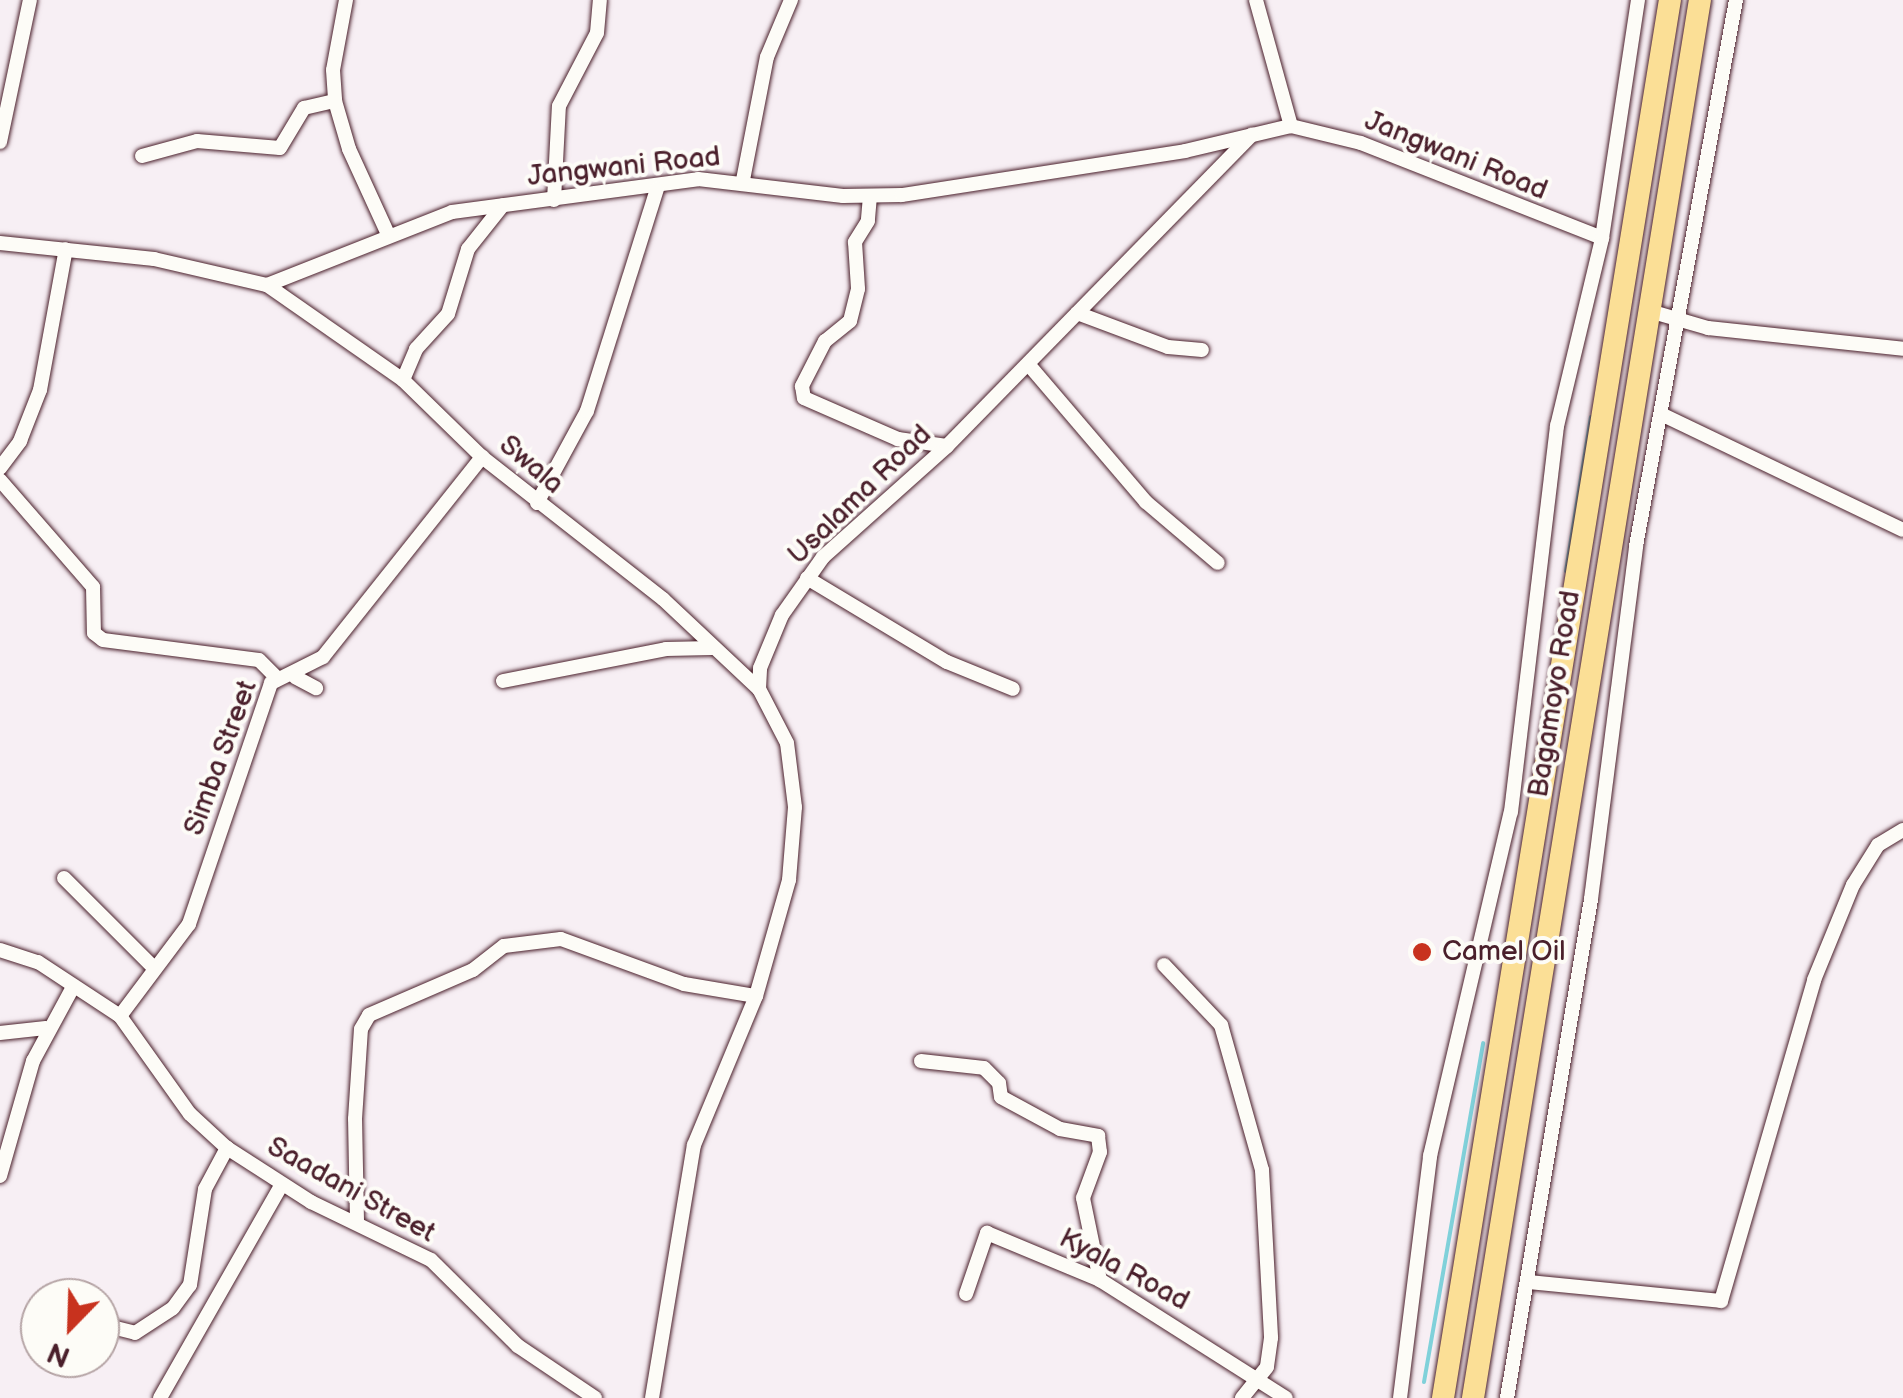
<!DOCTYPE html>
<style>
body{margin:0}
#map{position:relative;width:1903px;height:1398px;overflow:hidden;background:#f7eff4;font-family:"Balsamiq Sans",sans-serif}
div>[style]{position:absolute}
.stream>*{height:4px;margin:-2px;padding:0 2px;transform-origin:2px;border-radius:2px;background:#80d1da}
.roads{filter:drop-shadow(0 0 2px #4a1f2b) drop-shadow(0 0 2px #4a1f2b)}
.minor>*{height:14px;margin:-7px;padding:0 7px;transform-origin:7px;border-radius:7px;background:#fdfcf7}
.trunk>*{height:22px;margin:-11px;padding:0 11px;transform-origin:11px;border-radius:11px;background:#fbdf96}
.dots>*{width:28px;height:28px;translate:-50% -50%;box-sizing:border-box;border:5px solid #fdfcf7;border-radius:50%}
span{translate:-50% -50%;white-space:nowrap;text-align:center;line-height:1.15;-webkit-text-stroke:8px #fdfcf7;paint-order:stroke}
.street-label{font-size:28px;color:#4a1f2b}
.poi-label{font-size:28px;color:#4a1f2b}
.left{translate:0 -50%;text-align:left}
.north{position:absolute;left:20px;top:1278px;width:100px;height:100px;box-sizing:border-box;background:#fdfcf7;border:2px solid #b5a4a5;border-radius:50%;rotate:203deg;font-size:28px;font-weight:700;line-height:40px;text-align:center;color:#4a1f2b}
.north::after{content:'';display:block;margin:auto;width:35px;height:45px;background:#c8321e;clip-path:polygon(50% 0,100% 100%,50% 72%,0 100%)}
</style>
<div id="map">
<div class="stream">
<div style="left:1566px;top:571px;width:156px;rotate:-80.8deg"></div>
<div style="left:1424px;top:1382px;width:344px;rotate:-80.1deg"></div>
</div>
<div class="roads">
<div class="minor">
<div style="left:346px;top:0;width:71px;rotate:100.5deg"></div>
<div style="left:333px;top:70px;width:31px;rotate:86deg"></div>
<div style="left:335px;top:101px;width:50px;rotate:73.7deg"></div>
<div style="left:349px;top:149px;width:94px;rotate:65.4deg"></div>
<div style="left:1256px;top:0;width:131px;rotate:74.5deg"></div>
<div style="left:0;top:142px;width:145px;rotate:-78.1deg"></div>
<div style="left:142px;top:156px;width:57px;rotate:-15.3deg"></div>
<div style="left:197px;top:141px;width:83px;rotate:4.8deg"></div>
<div style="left:280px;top:148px;width:47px;rotate:-59deg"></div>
<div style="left:304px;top:108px;width:32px;rotate:-13deg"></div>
<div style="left:743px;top:180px;width:125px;rotate:-79deg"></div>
<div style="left:767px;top:57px;width:62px;rotate:-67.2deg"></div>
<div style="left:870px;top:196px;width:25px;rotate:95deg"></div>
<div style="left:868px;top:221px;width:25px;rotate:122deg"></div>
<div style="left:855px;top:242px;width:47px;rotate:86.3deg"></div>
<div style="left:858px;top:289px;width:33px;rotate:104deg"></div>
<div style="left:850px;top:321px;width:32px;rotate:141deg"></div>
<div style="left:825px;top:341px;width:51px;rotate:117.1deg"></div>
<div style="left:802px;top:386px;width:12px;rotate:81deg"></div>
<div style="left:804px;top:398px;width:103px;rotate:23.6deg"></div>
<div style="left:898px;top:439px;width:49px;rotate:8.1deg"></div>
<div style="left:554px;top:200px;width:94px;rotate:-87deg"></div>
<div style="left:559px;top:106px;width:82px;rotate:-62.5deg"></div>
<div style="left:597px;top:33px;width:33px;rotate:-85deg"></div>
<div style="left:0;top:243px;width:155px;rotate:5.9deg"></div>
<div style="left:154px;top:259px;width:116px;rotate:13deg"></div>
<div style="left:267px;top:285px;width:199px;rotate:-21.5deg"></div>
<div style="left:452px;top:212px;width:248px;rotate:-7.6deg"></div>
<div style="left:698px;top:179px;width:146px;rotate:6.7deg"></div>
<div style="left:843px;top:196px;width:59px;rotate:-1deg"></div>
<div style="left:902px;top:195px;width:286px;rotate:-8.8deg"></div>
<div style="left:1185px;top:151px;width:109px;rotate:-13.3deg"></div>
<div style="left:1291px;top:126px;width:72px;rotate:13.7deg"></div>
<div style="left:1361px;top:143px;width:259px;rotate:21.5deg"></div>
<div style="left:267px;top:285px;width:166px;rotate:34.9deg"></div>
<div style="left:403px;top:380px;width:110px;rotate:44.3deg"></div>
<div style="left:482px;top:457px;width:230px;rotate:38.1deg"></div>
<div style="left:663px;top:599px;width:132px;rotate:43.2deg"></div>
<div style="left:1646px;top:310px;width:65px;rotate:16.2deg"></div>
<div style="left:1708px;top:328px;width:196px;rotate:6.1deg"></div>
<div style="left:1077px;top:313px;width:97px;rotate:20.5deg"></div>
<div style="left:1168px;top:347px;width:34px;rotate:5deg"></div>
<div style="left:1029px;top:365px;width:180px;rotate:49.5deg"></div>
<div style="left:1146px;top:502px;width:94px;rotate:40.3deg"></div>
<div style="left:403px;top:380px;width:34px;rotate:-67deg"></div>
<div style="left:416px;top:349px;width:47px;rotate:-47.6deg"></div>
<div style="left:448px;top:314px;width:68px;rotate:-72.9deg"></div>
<div style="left:468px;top:249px;width:56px;rotate:-51.5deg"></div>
<div style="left:1661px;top:414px;width:268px;rotate:25.6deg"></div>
<div style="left:0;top:468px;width:34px;rotate:-53deg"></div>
<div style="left:20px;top:441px;width:55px;rotate:-68.6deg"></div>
<div style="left:40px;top:390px;width:143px;rotate:-79.6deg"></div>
<div style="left:0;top:480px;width:142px;rotate:49deg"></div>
<div style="left:93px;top:587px;width:46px;rotate:88.8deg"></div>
<div style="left:94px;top:633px;width:11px;rotate:38deg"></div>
<div style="left:103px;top:640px;width:157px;rotate:7.3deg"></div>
<div style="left:259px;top:660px;width:24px;rotate:45deg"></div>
<div style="left:537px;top:503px;width:105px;rotate:-61.5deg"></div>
<div style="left:587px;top:411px;width:233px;rotate:-72.5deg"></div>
<div style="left:807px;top:578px;width:163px;rotate:31deg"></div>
<div style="left:947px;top:662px;width:71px;rotate:22.2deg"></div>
<div style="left:295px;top:677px;width:24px;rotate:28deg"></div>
<div style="left:503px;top:681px;width:166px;rotate:-11.1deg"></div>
<div style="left:666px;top:649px;width:46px;rotate:-1.2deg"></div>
<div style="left:64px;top:878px;width:127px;rotate:45deg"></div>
<div style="left:0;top:950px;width:40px;rotate:18deg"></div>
<div style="left:38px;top:962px;width:98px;rotate:33.4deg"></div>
<div style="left:120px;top:1016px;width:120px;rotate:54.5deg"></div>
<div style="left:190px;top:1114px;width:50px;rotate:42.6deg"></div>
<div style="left:227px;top:1148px;width:100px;rotate:32.7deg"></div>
<div style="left:311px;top:1202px;width:133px;rotate:25.8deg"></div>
<div style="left:431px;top:1260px;width:122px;rotate:44.7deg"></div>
<div style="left:518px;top:1346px;width:93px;rotate:34deg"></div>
<div style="left:1164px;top:965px;width:83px;rotate:46.5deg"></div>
<div style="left:1221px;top:1025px;width:151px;rotate:74.2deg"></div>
<div style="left:1262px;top:1170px;width:168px;rotate:86.9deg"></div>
<div style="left:1271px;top:1338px;width:29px;rotate:98deg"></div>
<div style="left:1267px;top:1367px;width:40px;rotate:129deg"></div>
<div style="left:120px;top:1016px;width:115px;rotate:-53.1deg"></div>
<div style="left:189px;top:924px;width:255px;rotate:-71.2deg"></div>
<div style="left:271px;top:683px;width:58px;rotate:-26.6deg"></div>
<div style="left:323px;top:657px;width:256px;rotate:-51.5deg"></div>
<div style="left:0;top:1033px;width:46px;rotate:-6.2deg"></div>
<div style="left:921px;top:1061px;width:63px;rotate:6.3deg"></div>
<div style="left:984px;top:1068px;width:21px;rotate:45deg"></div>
<div style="left:999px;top:1083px;width:14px;rotate:82deg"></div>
<div style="left:1001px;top:1097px;width:67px;rotate:28.5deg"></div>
<div style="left:1060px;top:1129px;width:39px;rotate:10deg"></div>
<div style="left:1098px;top:1136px;width:16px;rotate:83deg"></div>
<div style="left:1100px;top:1152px;width:49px;rotate:110.3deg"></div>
<div style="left:1083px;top:1198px;width:84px;rotate:78.3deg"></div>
<div style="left:0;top:1176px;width:120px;rotate:-74deg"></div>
<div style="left:33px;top:1061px;width:82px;rotate:-61.6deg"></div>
<div style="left:357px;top:1221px;width:102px;rotate:-91.1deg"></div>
<div style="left:355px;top:1119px;width:90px;rotate:-86.2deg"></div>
<div style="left:361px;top:1029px;width:16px;rotate:-60deg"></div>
<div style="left:369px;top:1015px;width:113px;rotate:-23.4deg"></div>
<div style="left:473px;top:970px;width:39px;rotate:-38deg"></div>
<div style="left:504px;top:946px;width:57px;rotate:-7deg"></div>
<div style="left:561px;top:939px;width:131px;rotate:20.1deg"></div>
<div style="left:684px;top:984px;width:73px;rotate:9.5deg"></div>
<div style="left:1528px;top:1282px;width:194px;rotate:5.6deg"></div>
<div style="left:1721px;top:1301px;width:334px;rotate:-73.8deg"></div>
<div style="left:1814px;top:980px;width:103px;rotate:-67.7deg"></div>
<div style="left:1853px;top:885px;width:47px;rotate:-58deg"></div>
<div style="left:1878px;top:845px;width:29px;rotate:-31deg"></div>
<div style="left:966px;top:1294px;width:65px;rotate:-71deg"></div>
<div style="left:987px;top:1233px;width:122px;rotate:22.6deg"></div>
<div style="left:1100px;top:1280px;width:220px;rotate:32.4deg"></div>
<div style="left:100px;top:1324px;width:36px;rotate:14deg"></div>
<div style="left:135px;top:1333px;width:45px;rotate:-33.3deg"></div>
<div style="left:173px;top:1308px;width:29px;rotate:-54deg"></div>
<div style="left:190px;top:1285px;width:97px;rotate:-81.1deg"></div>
<div style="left:205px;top:1189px;width:47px;rotate:-61.8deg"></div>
<div style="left:160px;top:1398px;width:246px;rotate:-60.3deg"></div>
<div style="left:652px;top:1398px;width:256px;rotate:-80.6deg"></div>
<div style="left:694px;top:1145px;width:161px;rotate:-67.4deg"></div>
<div style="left:756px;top:996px;width:121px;rotate:-74.1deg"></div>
<div style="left:789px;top:880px;width:73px;rotate:-85.3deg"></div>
<div style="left:795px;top:807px;width:64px;rotate:-97.1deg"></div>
<div style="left:787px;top:743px;width:61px;rotate:-117.4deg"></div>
<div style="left:759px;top:689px;width:21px;rotate:-87deg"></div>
<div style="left:760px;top:668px;width:57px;rotate:-67.5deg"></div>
<div style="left:782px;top:615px;width:71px;rotate:-54.7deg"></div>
<div style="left:823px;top:557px;width:166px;rotate:-41.8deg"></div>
<div style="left:947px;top:446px;width:436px;rotate:-45.6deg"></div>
<div style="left:1400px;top:1398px;width:244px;rotate:-82.9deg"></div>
<div style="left:1430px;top:1156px;width:353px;rotate:-76.8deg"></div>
<div style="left:1511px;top:812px;width:389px;rotate:-83.2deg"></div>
<div style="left:1557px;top:426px;width:193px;rotate:-76.5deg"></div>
<div style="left:1602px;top:238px;width:241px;rotate:-81.4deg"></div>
<div style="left:1507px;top:1398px;width:506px;rotate:-80.44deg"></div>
<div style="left:1591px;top:899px;width:356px;rotate:-82.7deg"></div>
<div style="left:1636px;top:546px;width:555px;rotate:-79.62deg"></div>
</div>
<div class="trunk">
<div style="left:1443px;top:1398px;width:1416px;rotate:-80.78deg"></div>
<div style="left:1473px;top:1398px;width:1416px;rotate:-80.78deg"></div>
</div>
</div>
<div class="dots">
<div style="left:1422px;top:952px;background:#c8321e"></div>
</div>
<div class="street-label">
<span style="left:1456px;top:156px;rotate:22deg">Jangwani Road</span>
<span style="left:624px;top:167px;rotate:-6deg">Jangwani Road</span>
<span style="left:531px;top:465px;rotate:40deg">Swala</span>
<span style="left:860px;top:495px;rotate:-44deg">Usalama Road</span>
<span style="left:1555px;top:694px;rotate:-81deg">Bagamoyo Road</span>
<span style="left:221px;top:758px;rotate:-70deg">Simba Street</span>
<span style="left:351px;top:1190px;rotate:29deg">Saadani Street</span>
<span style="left:1124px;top:1270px;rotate:28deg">Kyala Road</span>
</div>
<div class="poi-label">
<span class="left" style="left:1442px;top:952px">Camel Oil</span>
</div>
<div class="north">N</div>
</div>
